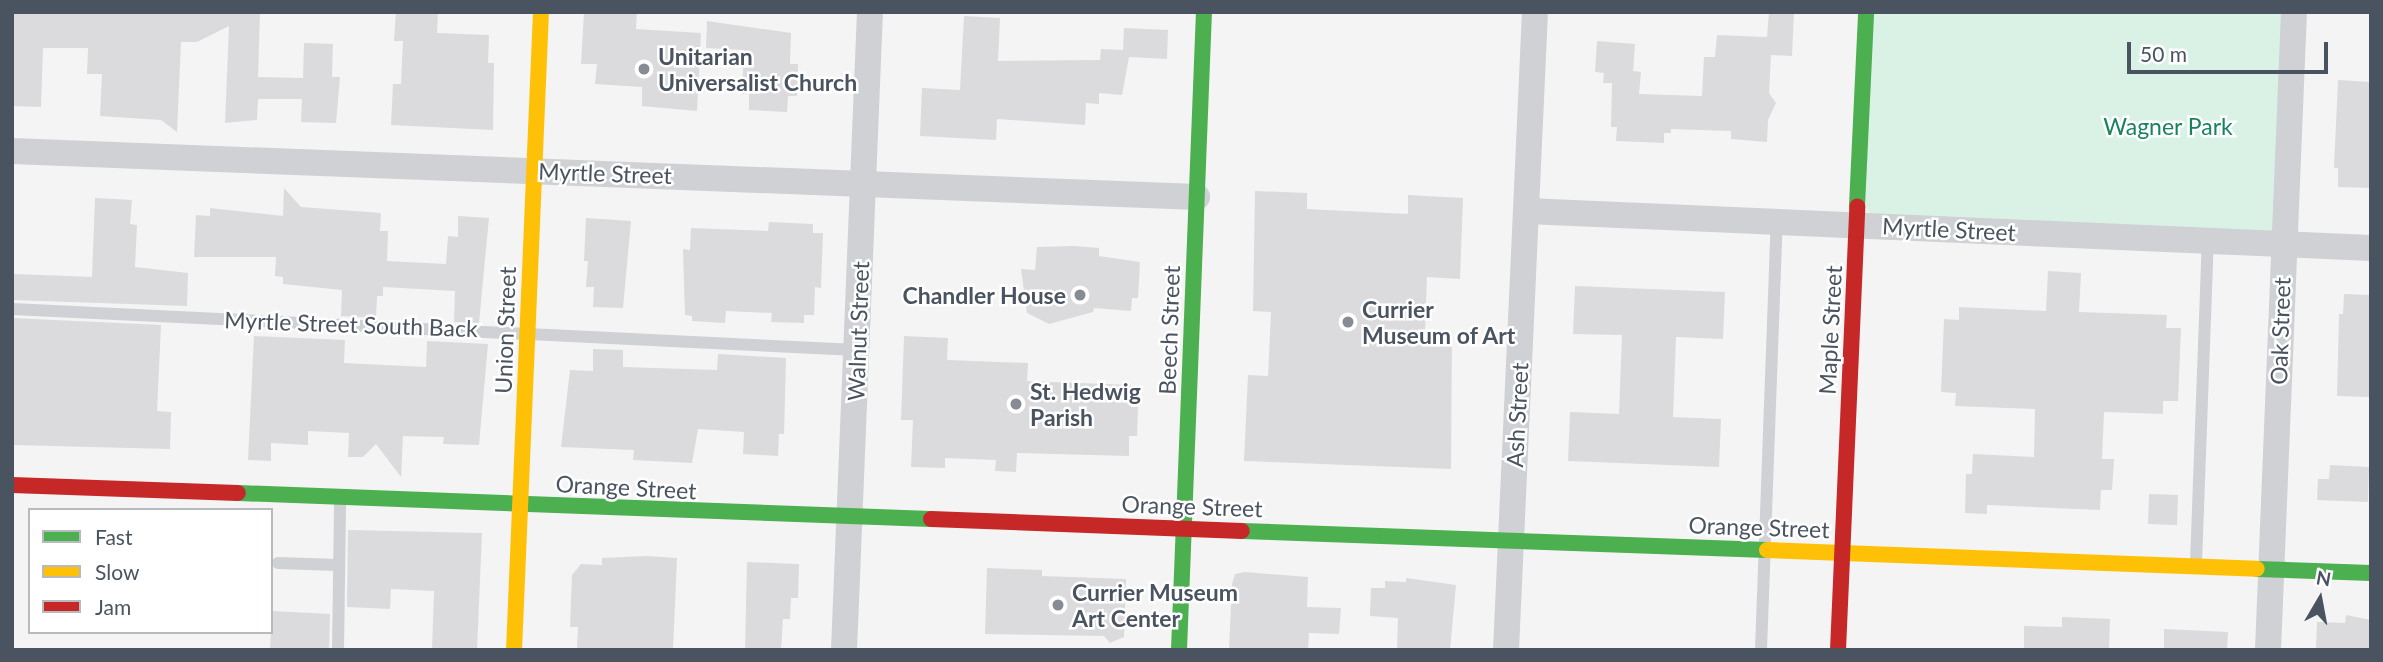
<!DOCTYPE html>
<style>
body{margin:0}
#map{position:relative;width:2383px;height:662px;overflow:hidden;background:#f4f4f4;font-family:Lato,sans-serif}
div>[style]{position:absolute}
.green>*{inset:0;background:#daf2e6}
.building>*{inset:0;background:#dbdbdd}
.lane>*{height:12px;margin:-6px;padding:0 6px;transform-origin:6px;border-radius:6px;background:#cfd1d4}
.street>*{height:26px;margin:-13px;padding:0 13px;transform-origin:13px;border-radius:13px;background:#cfd1d4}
.fast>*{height:16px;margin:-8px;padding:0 8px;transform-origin:8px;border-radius:8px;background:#4caf50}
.slow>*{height:16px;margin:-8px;padding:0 8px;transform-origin:8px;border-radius:8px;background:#ffc107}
.jam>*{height:16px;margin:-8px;padding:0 8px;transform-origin:8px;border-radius:8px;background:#c62828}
.dots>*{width:19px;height:19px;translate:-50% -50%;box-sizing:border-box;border:4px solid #fff;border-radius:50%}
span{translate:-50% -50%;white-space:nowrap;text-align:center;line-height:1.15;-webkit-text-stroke:5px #fff;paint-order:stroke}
.poi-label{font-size:23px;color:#4a5360;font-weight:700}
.left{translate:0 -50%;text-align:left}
.right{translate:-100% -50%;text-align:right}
.park-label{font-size:23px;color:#19835e}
.street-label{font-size:23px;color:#4a5360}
.frame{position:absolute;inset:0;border:14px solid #4a5360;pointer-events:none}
.legend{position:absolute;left:28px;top:508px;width:245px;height:126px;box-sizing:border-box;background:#fff;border:2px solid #b7babf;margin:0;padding:9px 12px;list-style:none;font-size:21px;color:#4a5360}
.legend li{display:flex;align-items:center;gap:14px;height:35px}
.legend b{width:35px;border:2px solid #b7babf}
.north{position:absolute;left:2285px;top:564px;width:70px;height:70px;-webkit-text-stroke:5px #fff;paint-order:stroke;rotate:10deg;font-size:19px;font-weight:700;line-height:28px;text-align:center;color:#4a5360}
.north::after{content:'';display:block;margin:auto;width:24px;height:32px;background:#4a5360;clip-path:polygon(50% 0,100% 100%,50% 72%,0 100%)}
.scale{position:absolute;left:2127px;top:42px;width:201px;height:32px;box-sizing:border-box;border:4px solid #4a5360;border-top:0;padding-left:9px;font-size:21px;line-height:24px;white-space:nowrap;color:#4a5360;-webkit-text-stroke:5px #fff;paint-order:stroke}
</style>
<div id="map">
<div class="green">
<div style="clip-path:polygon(1866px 12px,2294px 12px,2284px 245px,1880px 226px,1858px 197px)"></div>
</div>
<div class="building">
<div style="clip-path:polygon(12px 12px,260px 12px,258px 77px,303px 78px,304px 43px,333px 44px,332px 77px,340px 77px,336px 123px,301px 122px,302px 99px,258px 99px,257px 120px,225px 123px,229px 26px,197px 42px,181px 42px,177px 132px,161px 120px,100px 116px,102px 74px,87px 74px,88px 48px,43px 48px,41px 107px,12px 106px)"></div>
<div style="clip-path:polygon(396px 12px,438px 12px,437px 33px,489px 35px,488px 63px,494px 63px,493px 130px,391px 125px,393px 84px,401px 84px,403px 41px,394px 41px)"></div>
<div style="clip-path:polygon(584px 12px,637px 12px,636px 29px,701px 33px,697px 111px,642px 106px,642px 87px,595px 84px,597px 64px,581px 64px)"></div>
<div style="clip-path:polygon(1769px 12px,1794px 12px,1792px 56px,1771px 55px,1769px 93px,1776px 103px,1768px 120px,1767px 142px,1731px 139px,1731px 131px,1671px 129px,1671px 133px,1664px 133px,1664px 143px,1616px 141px,1617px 127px,1611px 127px,1612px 83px,1603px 83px,1604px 73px,1595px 72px,1597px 41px,1635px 44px,1633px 71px,1641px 72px,1639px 94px,1702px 96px,1704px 57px,1715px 57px,1717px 35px,1767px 37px)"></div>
<div style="clip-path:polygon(964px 16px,1000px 18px,998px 61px,1100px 60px,1101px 49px,1123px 50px,1124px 28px,1168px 30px,1167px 59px,1129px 57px,1122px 95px,1099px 93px,1099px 104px,1086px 103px,1085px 125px,997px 119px,996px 140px,920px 136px,922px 88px,960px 90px)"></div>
<div style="clip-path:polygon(707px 21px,791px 33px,790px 64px,798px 64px,797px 96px,788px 96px,787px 112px,749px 110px,749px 94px,742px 94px,744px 50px,706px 48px)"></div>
<div style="clip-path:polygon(2338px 80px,2371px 82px,2371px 188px,2338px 187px,2338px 168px,2334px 168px)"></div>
<div style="clip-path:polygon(284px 188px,301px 207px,381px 213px,380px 231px,388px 231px,387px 261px,446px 264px,448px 236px,458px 237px,458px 216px,489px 218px,479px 323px,454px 322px,455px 291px,383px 287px,383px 296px,377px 296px,376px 318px,341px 316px,342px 290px,283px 284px,283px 277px,275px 276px,276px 257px,194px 257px,196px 215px,210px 216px,210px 208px,283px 216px)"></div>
<div style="clip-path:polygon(1255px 191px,1307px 193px,1307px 209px,1408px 214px,1408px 195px,1463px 198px,1460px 279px,1427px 277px,1425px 332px,1452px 334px,1451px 469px,1244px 461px,1248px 375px,1268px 376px,1271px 312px,1253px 311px)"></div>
<div style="clip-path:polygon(95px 198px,132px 200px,130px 224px,137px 225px,135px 267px,188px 273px,187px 306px,12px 300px,14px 274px,92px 277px)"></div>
<div style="clip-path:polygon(586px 218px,631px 221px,623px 308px,593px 307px,594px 287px,586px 287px,588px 261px,584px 261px)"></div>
<div style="clip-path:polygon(769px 222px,813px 224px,813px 233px,823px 233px,821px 288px,815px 287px,814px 315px,804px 315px,804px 323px,771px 322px,772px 313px,726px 311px,725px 323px,692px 321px,692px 316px,685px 315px,683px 249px,690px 250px,691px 228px,768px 231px)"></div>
<div style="clip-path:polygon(1074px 246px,1099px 248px,1099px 256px,1140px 262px,1138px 298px,1132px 298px,1131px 311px,1094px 308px,1093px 312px,1049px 324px,1027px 313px,1021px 269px,1035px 270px,1037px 247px)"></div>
<div style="clip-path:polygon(2048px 271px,2081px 273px,2079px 312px,2167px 315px,2166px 328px,2181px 328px,2178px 401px,2163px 401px,2163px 414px,2104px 412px,2102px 459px,2114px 459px,2112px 490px,2101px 490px,2100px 510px,1987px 505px,1987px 514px,1965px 513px,1966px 474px,1972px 474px,1973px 454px,2034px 457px,2035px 409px,1955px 406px,1956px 393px,1941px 392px,1944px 319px,1959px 320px,1959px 307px,2046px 311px)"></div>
<div style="clip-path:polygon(1575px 286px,1725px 292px,1723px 339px,1676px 337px,1673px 417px,1721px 419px,1719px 467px,1568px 461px,1570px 412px,1619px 414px,1622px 335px,1573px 334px)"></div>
<div style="clip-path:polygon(2344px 294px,2371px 295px,2371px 397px,2337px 396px,2339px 314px,2343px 314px)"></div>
<div style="clip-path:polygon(12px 318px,161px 325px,157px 411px,171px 412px,170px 449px,12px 445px)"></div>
<div style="clip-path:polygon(254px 336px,345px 340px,344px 363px,426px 367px,427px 341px,488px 344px,479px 445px,443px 444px,444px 437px,403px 436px,401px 477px,376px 444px,363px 457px,348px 457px,349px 433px,308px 431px,308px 445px,271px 443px,271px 461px,248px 460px)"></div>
<div style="clip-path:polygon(904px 336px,948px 338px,947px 360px,1028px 363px,1027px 381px,1131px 385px,1131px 407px,1138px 407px,1137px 436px,1129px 436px,1129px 456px,1017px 453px,1016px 472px,995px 471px,996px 460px,945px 458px,945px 468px,911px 467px,913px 420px,901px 420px)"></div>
<div style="clip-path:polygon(593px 349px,623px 350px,623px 367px,717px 370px,718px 354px,786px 358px,784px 434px,779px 434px,778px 456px,743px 454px,744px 432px,698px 429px,692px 463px,633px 460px,634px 450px,561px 447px,570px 370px,593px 371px)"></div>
<div style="clip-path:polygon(2330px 465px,2369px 467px,2368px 502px,2317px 500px,2318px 479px,2329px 479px)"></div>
<div style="clip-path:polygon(2149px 494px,2178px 495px,2177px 525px,2148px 524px)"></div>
<div style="clip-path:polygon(348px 530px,482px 533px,477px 650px,432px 650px,434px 591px,391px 589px,390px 609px,347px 607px)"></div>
<div style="clip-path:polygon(647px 556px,677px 558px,673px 650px,577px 650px,578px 627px,570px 627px,572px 575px,581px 564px,602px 565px,602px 558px)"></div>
<div style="clip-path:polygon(747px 562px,799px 564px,798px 598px,791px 598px,790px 619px,783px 619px,781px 650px,745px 650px)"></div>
<div style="clip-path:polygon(987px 568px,1042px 570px,1042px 576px,1126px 579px,1124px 637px,1110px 643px,1104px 636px,985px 634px)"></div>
<div style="clip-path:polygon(1245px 572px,1308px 577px,1307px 607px,1341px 608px,1339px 634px,1309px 633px,1308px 650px,1229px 650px,1232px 584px,1235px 574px)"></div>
<div style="clip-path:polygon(1406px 578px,1456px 585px,1450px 650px,1397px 650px,1398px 618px,1370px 616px,1371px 588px,1385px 588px,1385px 581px,1406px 582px)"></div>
<div style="clip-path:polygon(272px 611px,330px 614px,329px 650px,270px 650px)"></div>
<div style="clip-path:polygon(2346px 615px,2371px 620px,2371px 650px,2316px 648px,2317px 622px,2345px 623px)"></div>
<div style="clip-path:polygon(2062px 617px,2110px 619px,2109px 650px,2024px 650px,2024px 626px,2062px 627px)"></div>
<div style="clip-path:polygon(2164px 629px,2228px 632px,2227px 650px,2164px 650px)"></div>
</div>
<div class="lane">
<div style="left:12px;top:309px;width:846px;rotate:2.78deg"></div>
<div style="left:278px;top:563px;width:59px;rotate:1.9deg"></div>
<div style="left:2196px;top:563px;width:321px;rotate:-87.9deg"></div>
<div style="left:338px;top:650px;width:148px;rotate:-89.2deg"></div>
<div style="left:1761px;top:650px;width:428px;rotate:-87.9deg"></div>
</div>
<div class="street">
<div style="left:12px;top:151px;width:1186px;rotate:2.22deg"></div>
<div style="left:1527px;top:211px;width:845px;rotate:2.51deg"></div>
<div style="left:844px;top:650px;width:639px;rotate:-87.67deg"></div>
<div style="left:1506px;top:650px;width:639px;rotate:-87.4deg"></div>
<div style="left:2268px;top:650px;width:639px;rotate:-87.67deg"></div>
</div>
<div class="fast">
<div style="left:1857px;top:206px;width:194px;rotate:-87.3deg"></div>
<div style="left:238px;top:493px;width:693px;rotate:2.15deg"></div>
<div style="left:1242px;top:531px;width:525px;rotate:2.07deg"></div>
<div style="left:2257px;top:569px;width:114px;rotate:2deg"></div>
<div style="left:1179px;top:650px;width:638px;rotate:-87.76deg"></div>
</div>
<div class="slow">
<div style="left:1767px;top:550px;width:490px;rotate:2.2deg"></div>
<div style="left:514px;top:650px;width:639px;rotate:-87.58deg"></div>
</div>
<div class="jam">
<div style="left:12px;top:485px;width:226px;rotate:2deg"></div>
<div style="left:931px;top:519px;width:311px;rotate:2.2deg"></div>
<div style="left:1838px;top:650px;width:444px;rotate:-87.5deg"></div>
</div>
<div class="dots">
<div style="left:644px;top:69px;background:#868b94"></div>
<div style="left:1080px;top:295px;background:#868b94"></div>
<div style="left:1348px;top:322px;background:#868b94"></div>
<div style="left:1016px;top:404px;background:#868b94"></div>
<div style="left:1058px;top:605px;background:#868b94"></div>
</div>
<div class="poi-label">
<span class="left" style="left:658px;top:69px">Unitarian<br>Universalist Church</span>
<span class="right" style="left:1066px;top:295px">Chandler House</span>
<span class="left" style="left:1362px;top:322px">Currier<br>Museum of Art</span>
<span class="left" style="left:1030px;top:404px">St. Hedwig<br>Parish</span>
<span class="left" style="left:1072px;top:605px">Currier Museum<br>Art Center</span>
</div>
<div class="park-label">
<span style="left:2168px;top:126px">Wagner Park</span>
</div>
<div class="street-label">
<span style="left:605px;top:173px;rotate:2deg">Myrtle Street</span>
<span style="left:1949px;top:229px;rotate:3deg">Myrtle Street</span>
<span style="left:351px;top:324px;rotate:2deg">Myrtle Street South Back</span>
<span style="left:505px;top:330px;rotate:-88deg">Union Street</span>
<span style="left:1169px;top:330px;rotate:-88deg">Beech Street</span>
<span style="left:1830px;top:330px;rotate:-87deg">Maple Street</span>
<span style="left:858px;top:331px;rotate:-88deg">Walnut Street</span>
<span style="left:2280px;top:331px;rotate:-88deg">Oak Street</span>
<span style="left:1517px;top:415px;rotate:-87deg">Ash Street</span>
<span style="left:626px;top:487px;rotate:3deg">Orange Street</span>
<span style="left:1192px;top:506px;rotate:2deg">Orange Street</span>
<span style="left:1759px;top:527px;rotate:2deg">Orange Street</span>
</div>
<div class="frame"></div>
<ul class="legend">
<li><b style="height:9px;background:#4caf50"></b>Fast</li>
<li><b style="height:9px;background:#ffc107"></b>Slow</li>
<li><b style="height:9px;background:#c62828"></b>Jam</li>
</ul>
<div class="north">N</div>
<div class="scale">50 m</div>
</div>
